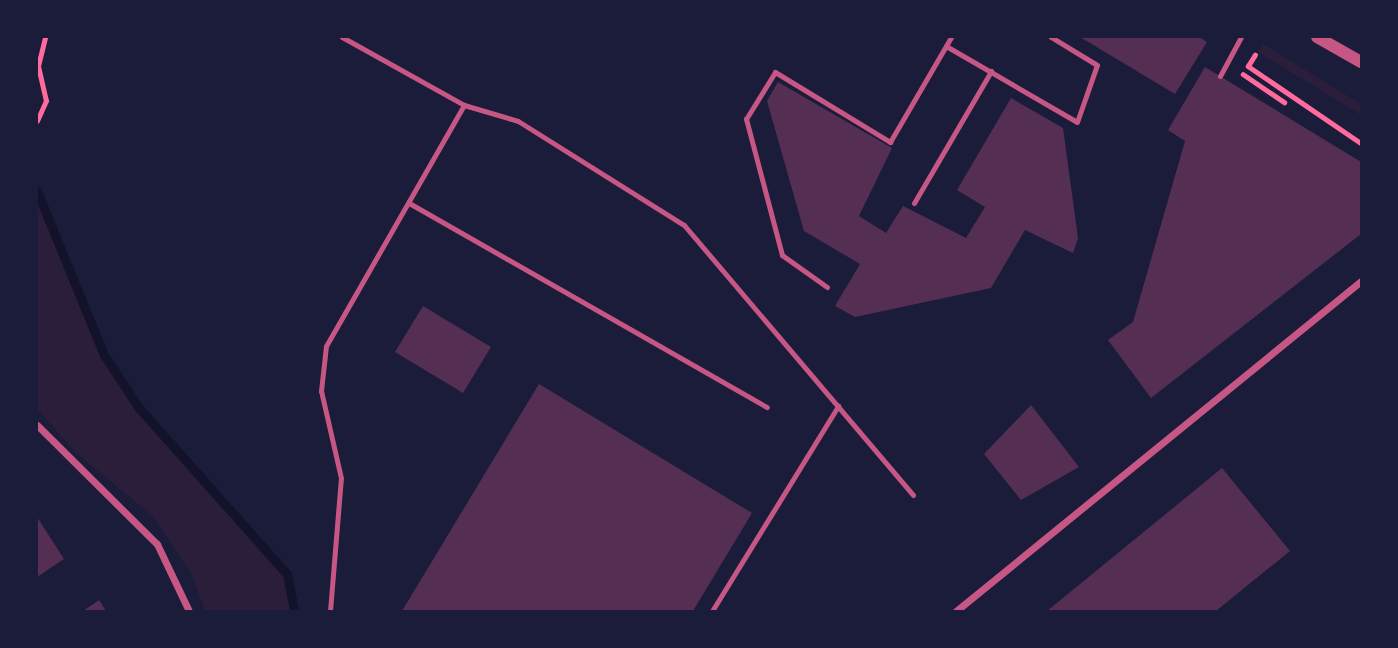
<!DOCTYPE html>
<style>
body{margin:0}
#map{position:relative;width:1398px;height:648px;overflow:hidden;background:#1b1b3a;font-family:Overpass,sans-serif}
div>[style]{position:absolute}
.green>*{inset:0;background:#2a1e3b}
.stream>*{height:9px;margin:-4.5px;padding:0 4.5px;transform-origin:4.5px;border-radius:4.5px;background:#12122b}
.building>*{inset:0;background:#542f53}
.path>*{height:4.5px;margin:-2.25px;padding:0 2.25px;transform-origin:2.25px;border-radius:2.25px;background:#ff6b9d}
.service>*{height:5px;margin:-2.5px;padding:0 2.5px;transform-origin:2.5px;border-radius:2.5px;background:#c65784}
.minor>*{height:7px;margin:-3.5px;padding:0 3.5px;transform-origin:3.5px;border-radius:3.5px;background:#c65784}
.tertiary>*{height:12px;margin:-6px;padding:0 6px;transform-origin:6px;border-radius:6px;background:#c65784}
span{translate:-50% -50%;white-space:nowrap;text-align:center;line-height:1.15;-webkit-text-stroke:7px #1b1b3a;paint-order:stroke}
.frame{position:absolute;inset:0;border:38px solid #1b1b3a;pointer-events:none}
</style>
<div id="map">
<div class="green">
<div style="clip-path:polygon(1263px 44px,1361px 104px,1361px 115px,1258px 52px)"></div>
<div style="clip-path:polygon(37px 182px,104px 355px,139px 408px,287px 574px,294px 611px,205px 611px,191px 573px,153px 516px,76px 453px,37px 409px)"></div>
</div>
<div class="stream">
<div style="left:37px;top:191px;width:177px;rotate:67.8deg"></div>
<div style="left:104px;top:355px;width:64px;rotate:56.6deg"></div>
<div style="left:139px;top:408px;width:222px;rotate:48.3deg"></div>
<div style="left:287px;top:574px;width:38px;rotate:79deg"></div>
</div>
<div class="building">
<div style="clip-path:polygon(1080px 37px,1199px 37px,1207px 42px,1175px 94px)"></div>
<div style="clip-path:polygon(1205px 67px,1361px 162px,1361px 234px,1151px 398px,1108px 340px,1133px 322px,1185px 141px,1168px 130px)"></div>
<div style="clip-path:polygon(778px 82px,892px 148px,859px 216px,886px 233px,903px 206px,966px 238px,985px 207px,957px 190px,1011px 98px,1063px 128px,1078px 238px,1073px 253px,1025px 230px,991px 288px,855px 317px,835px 306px,860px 264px,804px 231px,767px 101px)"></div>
<div style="clip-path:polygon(423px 306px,491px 347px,463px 393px,395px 352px)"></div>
<div style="clip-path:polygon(539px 384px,752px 513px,693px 611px,402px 611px)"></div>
<div style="clip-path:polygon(1031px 405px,1079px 467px,1021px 500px,984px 454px)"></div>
<div style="clip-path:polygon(1222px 468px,1290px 551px,1216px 611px,1047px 611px)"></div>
<div style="clip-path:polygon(37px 517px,64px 559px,37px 577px)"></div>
<div style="clip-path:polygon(99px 600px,106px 611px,83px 611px)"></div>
</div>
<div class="path">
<div style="left:1248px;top:66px;width:137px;rotate:34.3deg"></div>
<div style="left:1248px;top:66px;width:13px;rotate:-58deg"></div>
<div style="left:1243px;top:74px;width:50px;rotate:34.3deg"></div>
<div style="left:37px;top:121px;width:22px;rotate:-66deg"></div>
<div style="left:46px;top:101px;width:36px;rotate:-103deg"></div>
<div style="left:38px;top:66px;width:30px;rotate:-76deg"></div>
</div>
<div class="service">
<div style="left:342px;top:37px;width:140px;rotate:29.1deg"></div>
<div style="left:464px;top:105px;width:56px;rotate:16.5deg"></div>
<div style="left:518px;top:121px;width:196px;rotate:32.1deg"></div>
<div style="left:684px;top:225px;width:354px;rotate:49.7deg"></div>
<div style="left:946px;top:46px;width:151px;rotate:30.1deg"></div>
<div style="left:1077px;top:122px;width:60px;rotate:-70.7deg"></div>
<div style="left:1097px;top:65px;width:54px;rotate:-148.7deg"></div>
<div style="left:1220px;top:76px;width:44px;rotate:-61.7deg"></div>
<div style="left:409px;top:203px;width:412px;rotate:29.7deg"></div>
<div style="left:914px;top:203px;width:153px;rotate:-59.7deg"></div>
<div style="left:827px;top:287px;width:55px;rotate:-144.6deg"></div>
<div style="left:782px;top:255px;width:141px;rotate:-104.8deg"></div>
<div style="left:746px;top:119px;width:55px;rotate:-58.3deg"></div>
<div style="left:775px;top:72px;width:135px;rotate:31.3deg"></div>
<div style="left:890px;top:142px;width:121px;rotate:-59.8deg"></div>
<div style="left:330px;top:611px;width:133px;rotate:-85.3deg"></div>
<div style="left:341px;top:478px;width:89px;rotate:-102.9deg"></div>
<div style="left:321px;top:391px;width:45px;rotate:-83.7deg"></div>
<div style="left:326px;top:346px;width:278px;rotate:-60.2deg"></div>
<div style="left:712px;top:611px;width:241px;rotate:-58.4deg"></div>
</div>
<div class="minor">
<div style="left:37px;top:425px;width:169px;rotate:44.8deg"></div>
<div style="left:157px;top:544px;width:74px;rotate:64.5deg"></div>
<div style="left:956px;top:611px;width:522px;rotate:-39.17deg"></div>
</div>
<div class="tertiary">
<div style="left:1317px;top:37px;width:51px;rotate:29.6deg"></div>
</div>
<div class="frame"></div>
</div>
